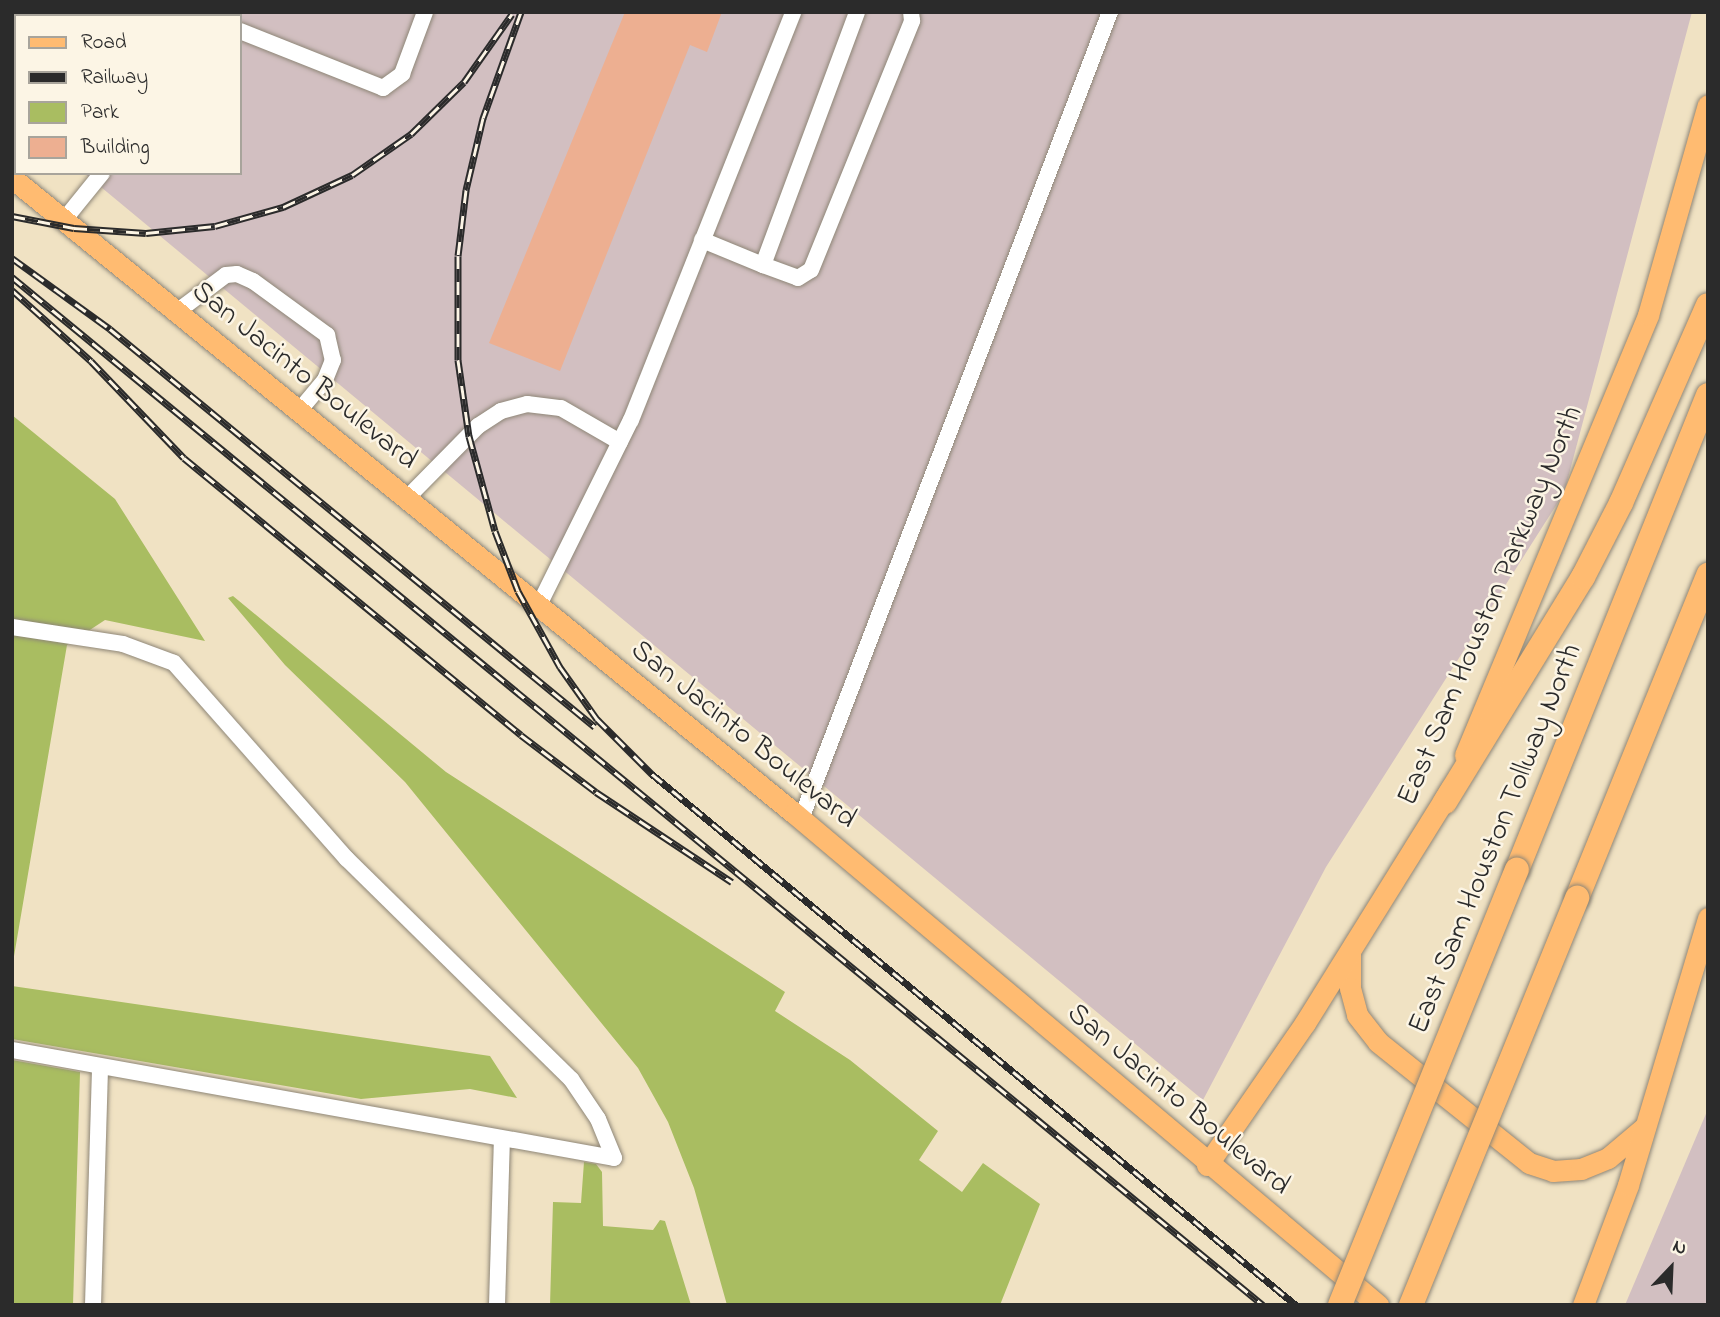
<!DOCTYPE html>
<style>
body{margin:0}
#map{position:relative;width:1720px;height:1317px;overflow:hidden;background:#f0e2c3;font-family:"Indie Flower",sans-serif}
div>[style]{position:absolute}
.industrial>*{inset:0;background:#d2bfc1}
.green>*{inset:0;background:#a9bd61}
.building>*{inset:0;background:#edaf91}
.roads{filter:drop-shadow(0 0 2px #8e8677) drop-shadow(0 0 2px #8e8677)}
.minor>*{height:16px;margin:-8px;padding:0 8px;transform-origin:8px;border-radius:8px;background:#fff}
.major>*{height:21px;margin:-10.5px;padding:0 10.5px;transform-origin:10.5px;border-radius:10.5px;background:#ffbb71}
.highway>*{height:24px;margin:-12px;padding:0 12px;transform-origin:12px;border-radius:12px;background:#ffbb71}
.rail>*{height:7px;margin-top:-3.5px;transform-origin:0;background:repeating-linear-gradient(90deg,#fcf5e5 0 13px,#2b2b2b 0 26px);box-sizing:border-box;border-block:2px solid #2b2b2b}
.bridges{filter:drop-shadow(0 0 2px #8e8677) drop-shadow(0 0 2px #8e8677)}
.highway-bridge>*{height:24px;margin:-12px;padding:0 12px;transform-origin:12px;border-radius:12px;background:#ffbb71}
span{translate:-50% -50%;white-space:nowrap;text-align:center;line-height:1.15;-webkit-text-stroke:5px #fcf5e5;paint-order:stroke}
.street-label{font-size:30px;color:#2b2b2b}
.frame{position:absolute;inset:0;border:14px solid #2b2b2b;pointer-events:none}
.legend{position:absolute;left:14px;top:14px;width:228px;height:161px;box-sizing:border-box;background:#fcf5e5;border:2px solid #a8a49b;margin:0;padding:9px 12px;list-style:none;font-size:21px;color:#2b2b2b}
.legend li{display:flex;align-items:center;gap:14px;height:35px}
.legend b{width:35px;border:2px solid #a8a49b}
.north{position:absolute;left:1636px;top:1233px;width:70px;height:70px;-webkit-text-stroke:5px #fcf5e5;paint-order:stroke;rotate:23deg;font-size:19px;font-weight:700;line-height:28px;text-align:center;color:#2b2b2b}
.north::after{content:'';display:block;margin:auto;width:24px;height:32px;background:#2b2b2b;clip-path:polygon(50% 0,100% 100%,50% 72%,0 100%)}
</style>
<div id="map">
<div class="industrial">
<div style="clip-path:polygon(12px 12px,1692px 12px,1564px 493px,1326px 867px,1203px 1100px,84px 173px,240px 173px,240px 16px,16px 16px,16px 117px)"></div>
<div style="clip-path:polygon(1708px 1109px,1708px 1305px,1625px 1305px)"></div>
</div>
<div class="green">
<div style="clip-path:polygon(12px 415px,115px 499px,205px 641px,105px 620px,67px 645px,12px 968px)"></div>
<div style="clip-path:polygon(233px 596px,446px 772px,785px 992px,775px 1011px,850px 1060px,938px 1131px,919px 1160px,962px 1192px,983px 1163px,1040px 1204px,1000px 1305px,727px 1305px,694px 1188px,668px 1122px,638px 1068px,405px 782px,285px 665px,228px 598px)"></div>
<div style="clip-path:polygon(12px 986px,490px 1056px,517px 1098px,470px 1089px,361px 1099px,12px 1039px)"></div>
<div style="clip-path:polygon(12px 1060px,80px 1072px,73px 1305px,12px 1305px)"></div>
<div style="clip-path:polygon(584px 1162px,596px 1164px,602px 1172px,603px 1226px,653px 1230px,660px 1220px,665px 1221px,691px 1305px,550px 1305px,553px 1202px,581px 1203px)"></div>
</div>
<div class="building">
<div style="clip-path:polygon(625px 12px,722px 12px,707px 52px,690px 45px,560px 371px,489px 343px)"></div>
</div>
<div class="roads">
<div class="minor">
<div style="left:193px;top:12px;width:10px;rotate:24deg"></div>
<div style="left:240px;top:31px;width:154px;rotate:21.7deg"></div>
<div style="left:383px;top:88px;width:24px;rotate:-36deg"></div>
<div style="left:402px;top:74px;width:66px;rotate:-69.6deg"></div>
<div style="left:12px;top:45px;width:4px;rotate:27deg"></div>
<div style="left:64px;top:220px;width:60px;rotate:-51deg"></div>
<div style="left:702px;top:240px;width:66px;rotate:22.3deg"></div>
<div style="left:763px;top:265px;width:270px;rotate:-69.6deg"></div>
<div style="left:763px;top:265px;width:37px;rotate:20deg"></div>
<div style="left:798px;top:278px;width:15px;rotate:-32deg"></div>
<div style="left:811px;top:270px;width:269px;rotate:-67.9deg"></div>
<div style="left:912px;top:21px;width:9px;rotate:-96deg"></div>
<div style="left:178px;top:311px;width:60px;rotate:-36.9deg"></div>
<div style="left:226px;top:275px;width:11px;rotate:-5deg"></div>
<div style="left:237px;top:274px;width:17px;rotate:24deg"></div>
<div style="left:253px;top:281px;width:92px;rotate:36.1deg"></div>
<div style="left:327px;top:335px;width:26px;rotate:77deg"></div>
<div style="left:333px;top:360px;width:22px;rotate:112deg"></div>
<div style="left:325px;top:380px;width:39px;rotate:130deg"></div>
<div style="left:407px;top:498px;width:101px;rotate:-45.4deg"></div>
<div style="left:478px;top:426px;width:27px;rotate:-33deg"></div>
<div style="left:501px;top:411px;width:27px;rotate:-15deg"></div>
<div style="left:527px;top:404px;width:34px;rotate:7deg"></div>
<div style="left:561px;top:408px;width:68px;rotate:30deg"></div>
<div style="left:538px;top:607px;width:209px;rotate:-63.6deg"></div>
<div style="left:631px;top:420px;width:439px;rotate:-68.3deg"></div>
<div style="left:12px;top:627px;width:112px;rotate:8.7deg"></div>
<div style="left:123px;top:644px;width:54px;rotate:20.4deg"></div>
<div style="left:174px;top:663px;width:261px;rotate:48.6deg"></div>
<div style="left:347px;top:859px;width:314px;rotate:44.5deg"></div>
<div style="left:571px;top:1079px;width:48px;rotate:56deg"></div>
<div style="left:598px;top:1119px;width:42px;rotate:67.7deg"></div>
<div style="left:614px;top:1158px;width:612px;rotate:-169.83deg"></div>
<div style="left:801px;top:819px;width:864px;rotate:-69.05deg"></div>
<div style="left:93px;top:1305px;width:237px;rotate:-88.3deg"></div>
<div style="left:497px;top:1305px;width:165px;rotate:-88.3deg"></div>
</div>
<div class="major">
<div style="left:12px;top:178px;width:1007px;rotate:39.08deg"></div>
<div style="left:794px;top:813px;width:764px;rotate:40.11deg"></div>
<div style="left:1465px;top:755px;width:477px;rotate:-67.4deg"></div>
<div style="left:1648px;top:315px;width:218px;rotate:-74.1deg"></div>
<div style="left:1350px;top:952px;width:36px;rotate:90deg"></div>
<div style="left:1350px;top:988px;width:28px;rotate:75deg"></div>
<div style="left:1357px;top:1015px;width:34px;rotate:52deg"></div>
<div style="left:1378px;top:1042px;width:193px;rotate:38.7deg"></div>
<div style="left:1529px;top:1163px;width:25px;rotate:18deg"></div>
<div style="left:1553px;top:1171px;width:28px;rotate:-4deg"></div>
<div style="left:1581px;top:1169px;width:29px;rotate:-22deg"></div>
<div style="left:1608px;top:1158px;width:48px;rotate:-40deg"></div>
<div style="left:1207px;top:1165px;width:173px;rotate:-55.4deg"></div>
<div style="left:1305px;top:1023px;width:277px;rotate:-58.1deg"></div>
<div style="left:1583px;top:1305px;width:128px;rotate:-69.4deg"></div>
<div style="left:1628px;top:1185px;width:279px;rotate:-73.3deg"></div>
</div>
<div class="highway">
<div style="left:1445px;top:802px;width:264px;rotate:-58.5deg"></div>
<div style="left:1583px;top:577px;width:83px;rotate:-62.8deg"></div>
<div style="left:1621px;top:503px;width:216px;rotate:-66.3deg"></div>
<div style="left:1517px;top:870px;width:512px;rotate:-68.09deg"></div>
<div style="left:1577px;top:898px;width:349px;rotate:-67.9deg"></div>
</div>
</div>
<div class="rail">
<div style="left:521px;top:12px;width:113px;rotate:109.7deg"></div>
<div style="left:483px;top:118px;width:74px;rotate:103.3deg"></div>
<div style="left:466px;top:190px;width:66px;rotate:96.9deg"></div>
<div style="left:458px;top:256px;width:104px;rotate:90deg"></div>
<div style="left:458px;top:360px;width:77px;rotate:81.8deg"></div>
<div style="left:469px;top:436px;width:98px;rotate:74.7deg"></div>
<div style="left:495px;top:531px;width:64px;rotate:69deg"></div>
<div style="left:518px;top:591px;width:87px;rotate:61.1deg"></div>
<div style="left:560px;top:667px;width:64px;rotate:54.6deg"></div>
<div style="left:597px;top:719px;width:78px;rotate:45deg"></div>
<div style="left:652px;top:774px;width:835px;rotate:39.51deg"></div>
<div style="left:12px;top:216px;width:63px;rotate:11deg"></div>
<div style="left:74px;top:228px;width:72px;rotate:4deg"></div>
<div style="left:146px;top:233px;width:69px;rotate:-5.8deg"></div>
<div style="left:215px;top:226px;width:71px;rotate:-15.6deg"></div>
<div style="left:283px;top:207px;width:76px;rotate:-24.9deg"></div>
<div style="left:352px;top:175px;width:72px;rotate:-34.8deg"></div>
<div style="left:411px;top:134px;width:74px;rotate:-44.5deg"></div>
<div style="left:464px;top:82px;width:83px;rotate:-54.8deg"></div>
<div style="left:12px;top:258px;width:121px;rotate:35.9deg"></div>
<div style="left:110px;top:329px;width:627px;rotate:39.37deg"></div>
<div style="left:12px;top:277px;width:1619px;rotate:39.41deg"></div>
<div style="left:12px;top:290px;width:106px;rotate:41.9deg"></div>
<div style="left:91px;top:361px;width:134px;rotate:46.2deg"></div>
<div style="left:184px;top:458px;width:436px;rotate:39.4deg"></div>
<div style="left:521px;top:735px;width:94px;rotate:37.2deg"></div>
<div style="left:596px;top:792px;width:163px;rotate:33.5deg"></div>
</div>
<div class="bridges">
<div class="highway-bridge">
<div style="left:1340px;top:1305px;width:470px;rotate:-67.9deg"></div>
<div style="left:1411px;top:1305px;width:440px;rotate:-67.8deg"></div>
</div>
</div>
<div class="street-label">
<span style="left:304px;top:376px;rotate:39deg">San Jacinto Boulevard</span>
<span style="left:1491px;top:606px;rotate:-67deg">East Sam Houston Parkway North</span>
<span style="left:743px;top:735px;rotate:39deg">San Jacinto Boulevard</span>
<span style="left:1496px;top:839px;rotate:-68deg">East Sam Houston Tollway North</span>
<span style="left:1178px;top:1100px;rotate:40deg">San Jacinto Boulevard</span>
</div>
<div class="frame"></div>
<ul class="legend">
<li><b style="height:9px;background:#ffbb71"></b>Road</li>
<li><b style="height:9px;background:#2b2b2b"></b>Railway</li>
<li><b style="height:19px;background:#a9bd61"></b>Park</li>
<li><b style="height:19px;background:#edaf91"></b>Building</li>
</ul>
<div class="north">N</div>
</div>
